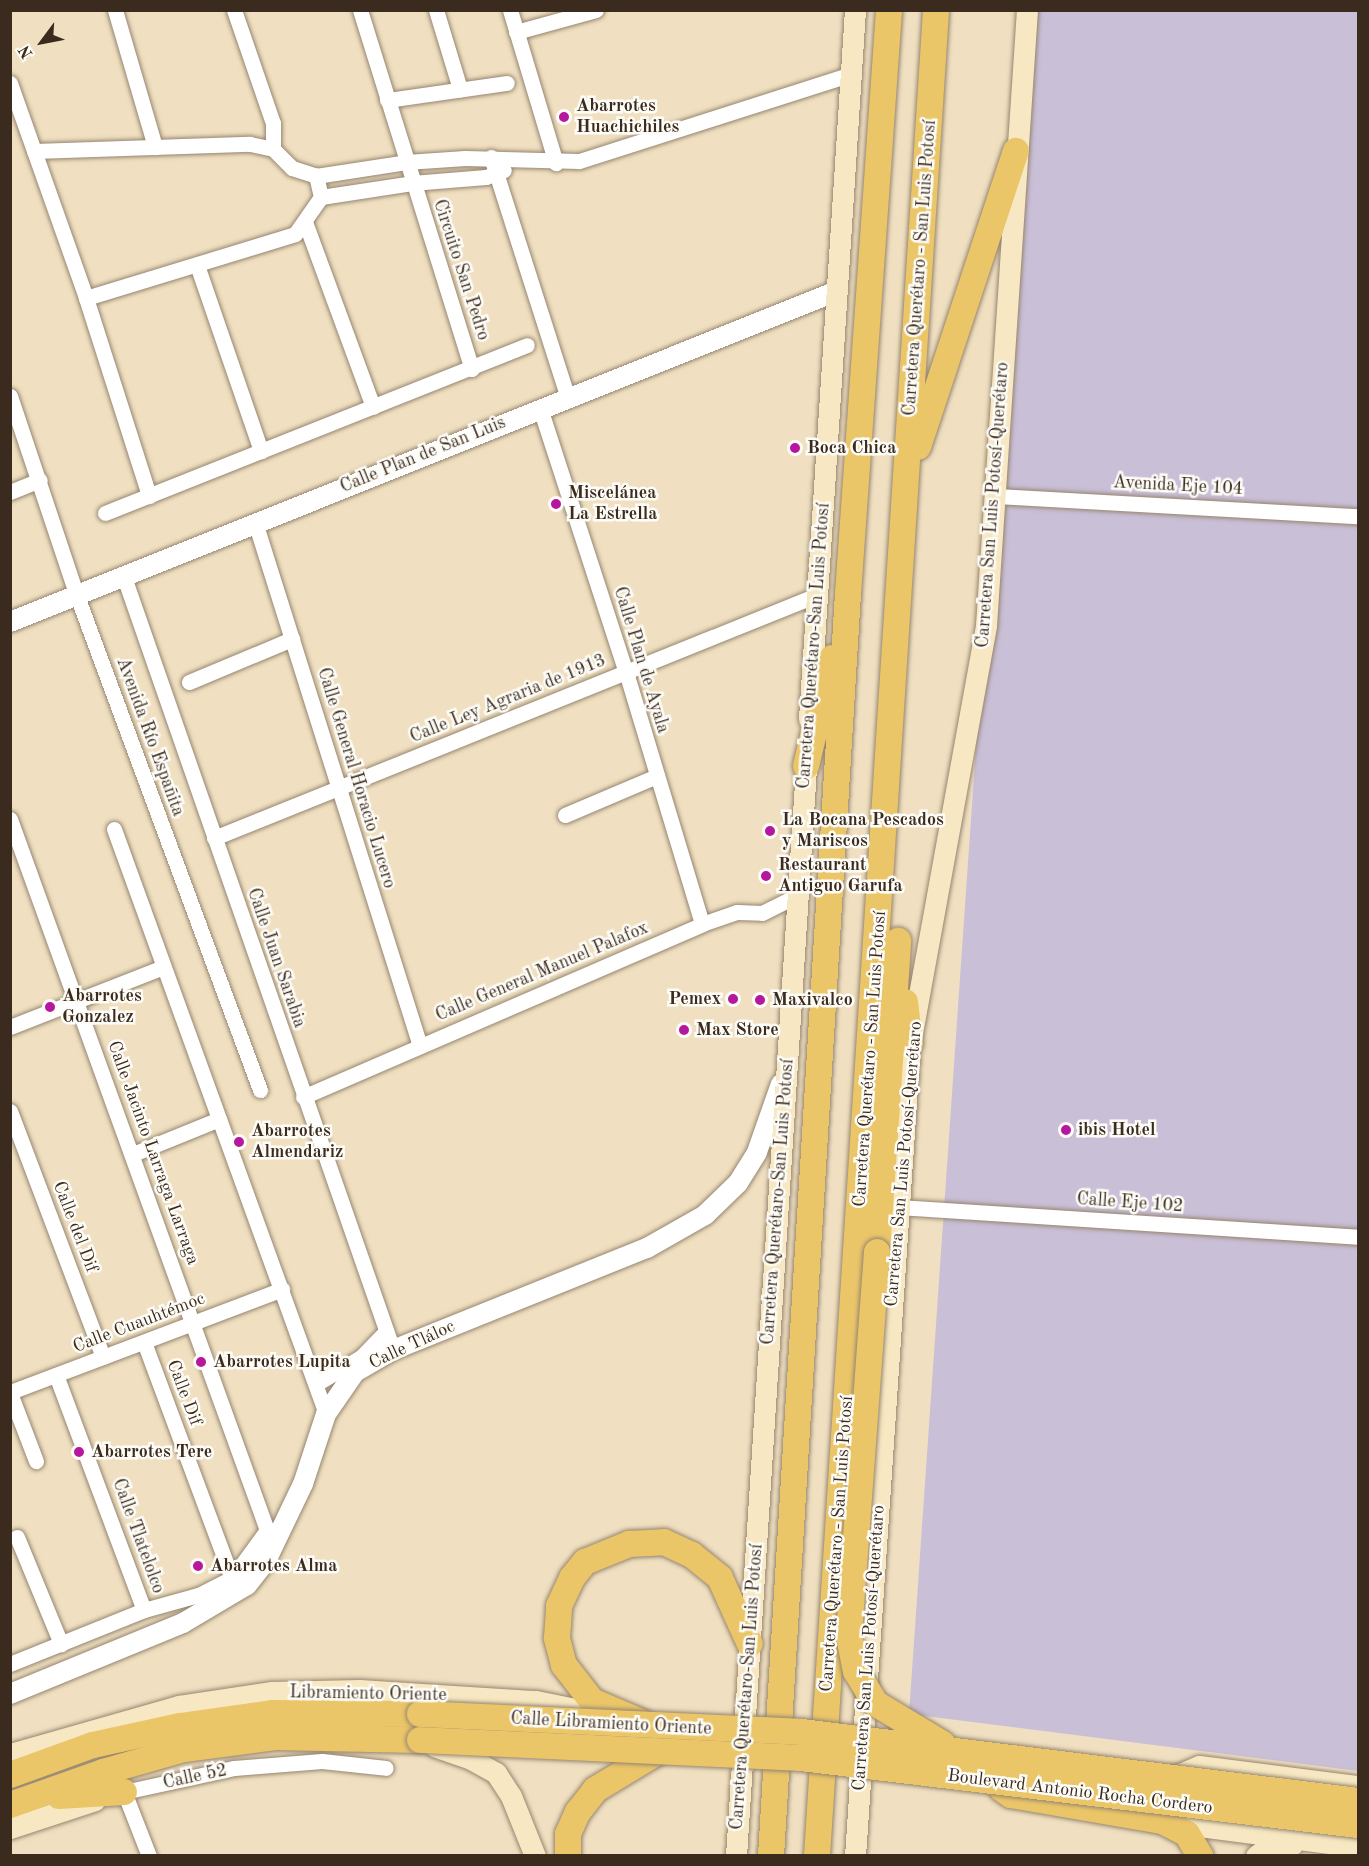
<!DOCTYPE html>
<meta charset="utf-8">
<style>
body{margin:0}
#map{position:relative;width:1369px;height:1866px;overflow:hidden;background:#f0e0c1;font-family:"Old Standard TT",serif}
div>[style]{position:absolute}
.industrial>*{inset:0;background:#c9bfd7}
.roads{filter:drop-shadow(0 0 2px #968570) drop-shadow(0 0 2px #968570)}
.minor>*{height:15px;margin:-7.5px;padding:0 7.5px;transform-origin:7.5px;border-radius:7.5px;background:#fff}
.tertiary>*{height:20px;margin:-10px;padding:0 10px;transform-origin:10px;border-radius:10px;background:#fff}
.secondary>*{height:21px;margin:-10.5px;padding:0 10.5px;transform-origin:10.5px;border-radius:10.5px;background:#f7e8c3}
.trunk>*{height:26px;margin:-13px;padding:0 13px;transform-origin:13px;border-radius:13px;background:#ebc669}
.bridges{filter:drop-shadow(0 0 2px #968570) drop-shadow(0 0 2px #968570)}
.trunk-bridge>*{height:26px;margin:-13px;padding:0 13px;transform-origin:13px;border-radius:13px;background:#ebc669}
.dots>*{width:16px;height:16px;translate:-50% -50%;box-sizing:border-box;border:3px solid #fdfcf7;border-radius:50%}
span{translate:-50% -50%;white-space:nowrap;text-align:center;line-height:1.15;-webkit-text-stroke:5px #fdfcf7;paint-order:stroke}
.poi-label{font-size:18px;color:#3b2a1e;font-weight:700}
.left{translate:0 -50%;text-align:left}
.right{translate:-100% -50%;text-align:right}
.street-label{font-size:18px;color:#3b2a1e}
.frame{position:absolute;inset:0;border:12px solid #3b2a1e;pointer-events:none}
.north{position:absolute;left:12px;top:12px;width:60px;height:60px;-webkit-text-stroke:4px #fdfcf7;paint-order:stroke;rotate:238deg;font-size:16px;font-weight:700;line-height:24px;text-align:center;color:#3b2a1e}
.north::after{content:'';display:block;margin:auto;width:21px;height:27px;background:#3b2a1e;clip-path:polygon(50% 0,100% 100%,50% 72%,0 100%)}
</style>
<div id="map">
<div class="industrial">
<div style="clip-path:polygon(1027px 11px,1358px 11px,1358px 1771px,909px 1714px)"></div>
</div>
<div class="roads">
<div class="minor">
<div style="left:115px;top:10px;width:143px;rotate:73.7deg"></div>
<div style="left:234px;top:10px;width:120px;rotate:71deg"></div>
<div style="left:273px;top:123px;width:26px;rotate:90deg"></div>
<div style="left:360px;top:10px;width:376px;rotate:72.7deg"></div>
<div style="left:436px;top:10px;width:83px;rotate:73.1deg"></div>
<div style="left:510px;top:10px;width:160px;rotate:73.3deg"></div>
<div style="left:516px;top:32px;width:83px;rotate:-15.4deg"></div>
<div style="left:10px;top:83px;width:228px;rotate:70.5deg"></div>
<div style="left:86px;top:298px;width:208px;rotate:72.3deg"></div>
<div style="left:387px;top:100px;width:121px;rotate:-8.1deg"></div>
<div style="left:273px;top:149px;width:27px;rotate:45deg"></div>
<div style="left:292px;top:168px;width:25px;rotate:18deg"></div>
<div style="left:316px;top:176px;width:91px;rotate:-8.8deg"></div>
<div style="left:406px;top:162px;width:59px;rotate:-3.9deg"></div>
<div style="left:465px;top:158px;width:114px;rotate:1.5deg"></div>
<div style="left:579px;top:161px;width:286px;rotate:-17.7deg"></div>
<div style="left:34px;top:151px;width:216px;rotate:-1.9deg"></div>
<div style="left:250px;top:144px;width:24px;rotate:12deg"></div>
<div style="left:491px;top:157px;width:253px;rotate:72.3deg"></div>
<div style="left:321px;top:197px;width:92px;rotate:-8.7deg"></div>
<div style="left:412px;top:183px;width:74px;rotate:-4.6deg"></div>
<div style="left:486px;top:177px;width:19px;rotate:-21deg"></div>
<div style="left:305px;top:222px;width:197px;rotate:69.8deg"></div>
<div style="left:197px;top:265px;width:197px;rotate:71deg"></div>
<div style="left:86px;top:298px;width:219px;rotate:-17deg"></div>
<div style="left:295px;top:234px;width:45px;rotate:-54.9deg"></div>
<div style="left:321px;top:197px;width:22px;rotate:-103deg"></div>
<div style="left:10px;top:396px;width:211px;rotate:71.5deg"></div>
<div style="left:77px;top:596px;width:527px;rotate:69.67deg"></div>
<div style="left:540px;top:408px;width:278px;rotate:72deg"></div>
<div style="left:626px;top:672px;width:263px;rotate:73.2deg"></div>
<div style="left:10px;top:492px;width:32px;rotate:-22deg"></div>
<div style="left:995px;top:496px;width:364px;rotate:3.2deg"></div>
<div style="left:105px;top:513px;width:454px;rotate:-21.7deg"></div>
<div style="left:255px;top:522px;width:549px;rotate:72.52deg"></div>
<div style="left:124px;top:577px;width:818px;rotate:70.81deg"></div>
<div style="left:189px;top:682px;width:112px;rotate:-22.7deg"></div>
<div style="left:565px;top:815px;width:100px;rotate:-23deg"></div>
<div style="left:10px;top:819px;width:756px;rotate:70.13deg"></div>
<div style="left:267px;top:1530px;width:59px;rotate:126.1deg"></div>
<div style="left:232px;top:1578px;width:38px;rotate:153deg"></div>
<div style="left:198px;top:1595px;width:56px;rotate:164.5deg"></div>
<div style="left:144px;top:1610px;width:144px;rotate:158.1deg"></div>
<div style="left:114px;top:829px;width:622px;rotate:70.08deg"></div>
<div style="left:214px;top:838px;width:650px;rotate:-21.95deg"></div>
<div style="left:10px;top:1027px;width:164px;rotate:-21.4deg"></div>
<div style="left:303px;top:1097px;width:435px;rotate:-23.4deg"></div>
<div style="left:702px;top:924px;width:37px;rotate:-19deg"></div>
<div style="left:737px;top:912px;width:25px;rotate:2deg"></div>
<div style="left:762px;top:913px;width:40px;rotate:-26.6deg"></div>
<div style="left:10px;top:1111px;width:263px;rotate:69.3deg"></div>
<div style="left:133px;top:1154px;width:93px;rotate:-22.1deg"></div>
<div style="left:898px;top:1207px;width:461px;rotate:3.7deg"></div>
<div style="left:144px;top:1342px;width:252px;rotate:69.6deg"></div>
<div style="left:232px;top:1578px;width:8px;rotate:23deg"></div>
<div style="left:56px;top:1375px;width:251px;rotate:69.5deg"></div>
<div style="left:316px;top:1384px;width:52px;rotate:-31deg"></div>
<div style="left:361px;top:1357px;width:36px;rotate:-46deg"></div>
<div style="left:10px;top:1392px;width:291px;rotate:-20.7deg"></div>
<div style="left:10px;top:1393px;width:73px;rotate:69.1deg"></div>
<div style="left:17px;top:1537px;width:116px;rotate:67.6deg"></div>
<div style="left:149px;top:1856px;width:69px;rotate:-111.3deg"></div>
<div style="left:124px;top:1792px;width:113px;rotate:-12.3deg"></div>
<div style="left:234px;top:1768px;width:88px;rotate:-4.5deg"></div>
<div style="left:322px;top:1761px;width:64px;rotate:6.2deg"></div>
</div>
<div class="tertiary">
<div style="left:10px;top:622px;width:891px;rotate:-21.81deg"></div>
<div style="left:10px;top:1694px;width:187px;rotate:-22.3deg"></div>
<div style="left:183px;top:1623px;width:74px;rotate:-30.7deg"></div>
<div style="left:247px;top:1585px;width:33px;rotate:-52deg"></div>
<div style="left:267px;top:1559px;width:83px;rotate:-64.4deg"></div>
<div style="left:303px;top:1484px;width:74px;rotate:-71.8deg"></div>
<div style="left:326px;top:1414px;width:51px;rotate:-55.4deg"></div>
<div style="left:355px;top:1372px;width:44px;rotate:-30.1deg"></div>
<div style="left:393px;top:1350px;width:274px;rotate:-21.9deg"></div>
<div style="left:647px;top:1248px;width:67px;rotate:-29.6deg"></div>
<div style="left:705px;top:1215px;width:46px;rotate:-44.1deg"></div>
<div style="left:738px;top:1183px;width:36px;rotate:-58deg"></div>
<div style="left:757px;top:1152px;width:72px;rotate:-70.6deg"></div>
</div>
<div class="secondary">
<div style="left:809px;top:719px;width:710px;rotate:-86.29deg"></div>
<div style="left:434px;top:1746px;width:39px;rotate:19deg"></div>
<div style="left:471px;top:1759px;width:29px;rotate:29deg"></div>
<div style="left:496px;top:1773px;width:27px;rotate:57deg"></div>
<div style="left:511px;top:1796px;width:65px;rotate:68.2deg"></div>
<div style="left:10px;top:1754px;width:176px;rotate:-15.9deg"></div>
<div style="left:179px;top:1706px;width:94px;rotate:-8.6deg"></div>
<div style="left:272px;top:1692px;width:87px;rotate:-1.3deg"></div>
<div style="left:359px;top:1690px;width:177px;rotate:3.6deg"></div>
<div style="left:536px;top:1701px;width:65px;rotate:11.5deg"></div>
<div style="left:1171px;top:1778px;width:30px;rotate:-23deg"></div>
<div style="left:1199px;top:1766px;width:160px;rotate:7.2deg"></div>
<div style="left:1169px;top:1822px;width:191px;rotate:7.5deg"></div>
<div style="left:10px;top:1828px;width:89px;rotate:-18.2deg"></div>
<div style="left:736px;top:1856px;width:1107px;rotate:-86.32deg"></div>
<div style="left:855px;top:1856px;width:814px;rotate:-86.13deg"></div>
<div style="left:910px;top:1044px;width:426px;rotate:-79.7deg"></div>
<div style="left:986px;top:625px;width:616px;rotate:-86.19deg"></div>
<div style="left:1256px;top:1856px;width:15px;rotate:-37deg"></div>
<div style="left:1268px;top:1847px;width:24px;rotate:-5deg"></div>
</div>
<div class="trunk">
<div style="left:918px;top:447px;width:312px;rotate:-71.7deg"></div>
<div style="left:806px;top:766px;width:111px;rotate:-76.5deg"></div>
<div style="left:905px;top:1002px;width:42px;rotate:83.2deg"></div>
<div style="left:877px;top:1252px;width:312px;rotate:-86.1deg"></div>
<div style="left:641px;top:1722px;width:53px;rotate:-156.8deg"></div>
<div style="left:592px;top:1701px;width:46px;rotate:-127.9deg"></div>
<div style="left:564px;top:1665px;width:28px;rotate:-105deg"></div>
<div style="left:557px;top:1638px;width:32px;rotate:-86deg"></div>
<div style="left:559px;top:1606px;width:31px;rotate:-65deg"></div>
<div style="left:572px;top:1578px;width:21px;rotate:-51deg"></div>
<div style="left:585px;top:1562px;width:48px;rotate:-22.2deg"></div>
<div style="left:629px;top:1544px;width:35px;rotate:-3deg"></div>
<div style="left:664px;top:1542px;width:31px;rotate:25deg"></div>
<div style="left:692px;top:1555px;width:36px;rotate:39deg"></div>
<div style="left:720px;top:1578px;width:72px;rotate:65.6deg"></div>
<div style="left:10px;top:1775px;width:88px;rotate:-19.9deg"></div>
<div style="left:93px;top:1745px;width:89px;rotate:-12.3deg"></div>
<div style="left:180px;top:1726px;width:93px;rotate:-8deg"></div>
<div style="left:272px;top:1713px;width:148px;rotate:0.4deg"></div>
<div style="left:1002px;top:1789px;width:11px;rotate:34deg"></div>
<div style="left:1011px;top:1795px;width:153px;rotate:9.8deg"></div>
<div style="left:1162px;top:1821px;width:28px;rotate:27deg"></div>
<div style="left:1187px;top:1834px;width:26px;rotate:59deg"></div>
<div style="left:59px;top:1796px;width:65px;rotate:-3.5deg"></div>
<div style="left:10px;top:1805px;width:99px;rotate:-19.5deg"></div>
<div style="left:103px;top:1772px;width:84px;rotate:-15.9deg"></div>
<div style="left:184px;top:1749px;width:92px;rotate:-7.5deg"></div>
<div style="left:275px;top:1737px;width:145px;rotate:1.2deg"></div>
<div style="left:568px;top:1856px;width:22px;rotate:-90deg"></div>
<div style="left:568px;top:1834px;width:24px;rotate:-66deg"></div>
<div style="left:578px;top:1812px;width:28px;rotate:-52deg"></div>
<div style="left:595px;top:1790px;width:71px;rotate:-31.2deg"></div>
<div style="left:771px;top:1856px;width:1264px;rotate:-86.51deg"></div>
<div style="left:848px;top:594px;width:585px;rotate:-85.98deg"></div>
<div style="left:817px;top:1856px;width:1850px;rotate:-86.31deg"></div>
</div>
</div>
<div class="bridges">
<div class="trunk-bridge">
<div style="left:877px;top:1252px;width:385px;rotate:94.2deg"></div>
<div style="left:849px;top:1636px;width:36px;rotate:79deg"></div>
<div style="left:856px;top:1671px;width:37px;rotate:59deg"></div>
<div style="left:875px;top:1703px;width:79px;rotate:31.1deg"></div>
<div style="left:420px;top:1714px;width:382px;rotate:2.7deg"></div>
<div style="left:802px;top:1732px;width:560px;rotate:7.07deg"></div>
<div style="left:420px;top:1740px;width:381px;rotate:2.7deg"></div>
<div style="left:801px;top:1758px;width:561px;rotate:6.86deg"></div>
</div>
</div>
<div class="dots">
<div style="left:564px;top:117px;background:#b5179e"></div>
<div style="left:795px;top:448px;background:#b5179e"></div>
<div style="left:556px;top:504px;background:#b5179e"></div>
<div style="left:770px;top:831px;background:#b5179e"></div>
<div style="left:766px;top:876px;background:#b5179e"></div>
<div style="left:733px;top:999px;background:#b5179e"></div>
<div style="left:760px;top:1000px;background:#b5179e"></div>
<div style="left:50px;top:1007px;background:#b5179e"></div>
<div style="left:684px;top:1030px;background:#b5179e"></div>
<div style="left:1066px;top:1130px;background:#b5179e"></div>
<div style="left:239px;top:1142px;background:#b5179e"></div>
<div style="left:201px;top:1362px;background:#b5179e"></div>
<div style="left:79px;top:1452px;background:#b5179e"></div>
<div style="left:198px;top:1566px;background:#b5179e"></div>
</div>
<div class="poi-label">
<span class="left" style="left:576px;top:117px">Abarrotes<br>Huachichiles</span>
<span class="left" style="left:807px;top:448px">Boca Chica</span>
<span class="left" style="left:568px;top:504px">Miscelánea<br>La Estrella</span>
<span class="left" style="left:782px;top:831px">La Bocana Pescados<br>y Mariscos</span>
<span class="left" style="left:778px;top:876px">Restaurant<br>Antiguo Garufa</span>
<span class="left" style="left:62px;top:1007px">Abarrotes<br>Gonzalez</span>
<span class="right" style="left:721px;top:999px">Pemex</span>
<span class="left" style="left:772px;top:1000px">Maxivalco</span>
<span class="left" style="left:696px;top:1030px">Max Store</span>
<span class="left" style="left:1078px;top:1130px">ibis Hotel</span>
<span class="left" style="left:251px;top:1142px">Abarrotes<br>Almendariz</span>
<span class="left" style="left:213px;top:1362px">Abarrotes Lupita</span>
<span class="left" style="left:91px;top:1452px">Abarrotes Tere</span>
<span class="left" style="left:210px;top:1566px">Abarrotes Alma</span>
</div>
<div class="street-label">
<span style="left:920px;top:268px;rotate:-86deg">Carretera Querétaro - San Luis Potosí</span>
<span style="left:461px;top:270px;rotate:72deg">Circuito San Pedro</span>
<span style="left:423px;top:455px;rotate:-22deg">Calle Plan de San Luis</span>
<span style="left:1178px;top:486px;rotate:3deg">Avenida Eje 104</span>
<span style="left:993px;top:505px;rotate:-86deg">Carretera San Luis Potosí-Querétaro</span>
<span style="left:814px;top:646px;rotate:-86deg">Carretera Querétaro-San Luis Potosí</span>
<span style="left:641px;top:660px;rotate:73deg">Calle Plan de Ayala</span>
<span style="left:508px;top:699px;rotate:-22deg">Calle Ley Agraria de 1913</span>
<span style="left:150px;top:737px;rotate:70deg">Avenida Río Españita</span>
<span style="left:356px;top:778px;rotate:73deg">Calle General Horacio Lucero</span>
<span style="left:276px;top:958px;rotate:71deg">Calle Juan Sarabia</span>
<span style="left:542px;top:972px;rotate:-23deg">Calle General Manuel Palafox</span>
<span style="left:870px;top:1059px;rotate:-86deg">Carretera Querétaro - San Luis Potosí</span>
<span style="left:153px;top:1153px;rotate:70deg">Calle Jacinto Larraga Larraga</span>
<span style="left:904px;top:1164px;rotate:-85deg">Carretera San Luis Potosí-Querétaro</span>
<span style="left:778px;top:1202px;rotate:-86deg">Carretera Querétaro-San Luis Potosí</span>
<span style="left:1130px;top:1203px;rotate:4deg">Calle Eje 102</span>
<span style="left:75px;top:1227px;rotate:69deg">Calle del Dif</span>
<span style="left:139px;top:1323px;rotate:-21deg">Calle Cuauhtémoc</span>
<span style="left:412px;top:1345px;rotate:-25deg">Calle Tláloc</span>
<span style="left:184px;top:1393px;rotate:69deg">Calle Dif</span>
<span style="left:138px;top:1536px;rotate:70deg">Calle Tlatelolco</span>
<span style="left:837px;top:1544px;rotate:-86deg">Carretera Querétaro - San Luis Potosí</span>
<span style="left:869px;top:1648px;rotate:-86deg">Carretera San Luis Potosí-Querétaro</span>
<span style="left:747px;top:1687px;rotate:-86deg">Carretera Querétaro-San Luis Potosí</span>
<span style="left:368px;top:1694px;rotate:1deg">Libramiento Oriente</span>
<span style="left:611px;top:1724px;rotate:3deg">Calle Libramiento Oriente</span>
<span style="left:195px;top:1777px;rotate:-12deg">Calle 52</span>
<span style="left:1080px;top:1792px;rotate:7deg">Boulevard Antonio Rocha Cordero</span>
</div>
<div class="frame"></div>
<div class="north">N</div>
</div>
